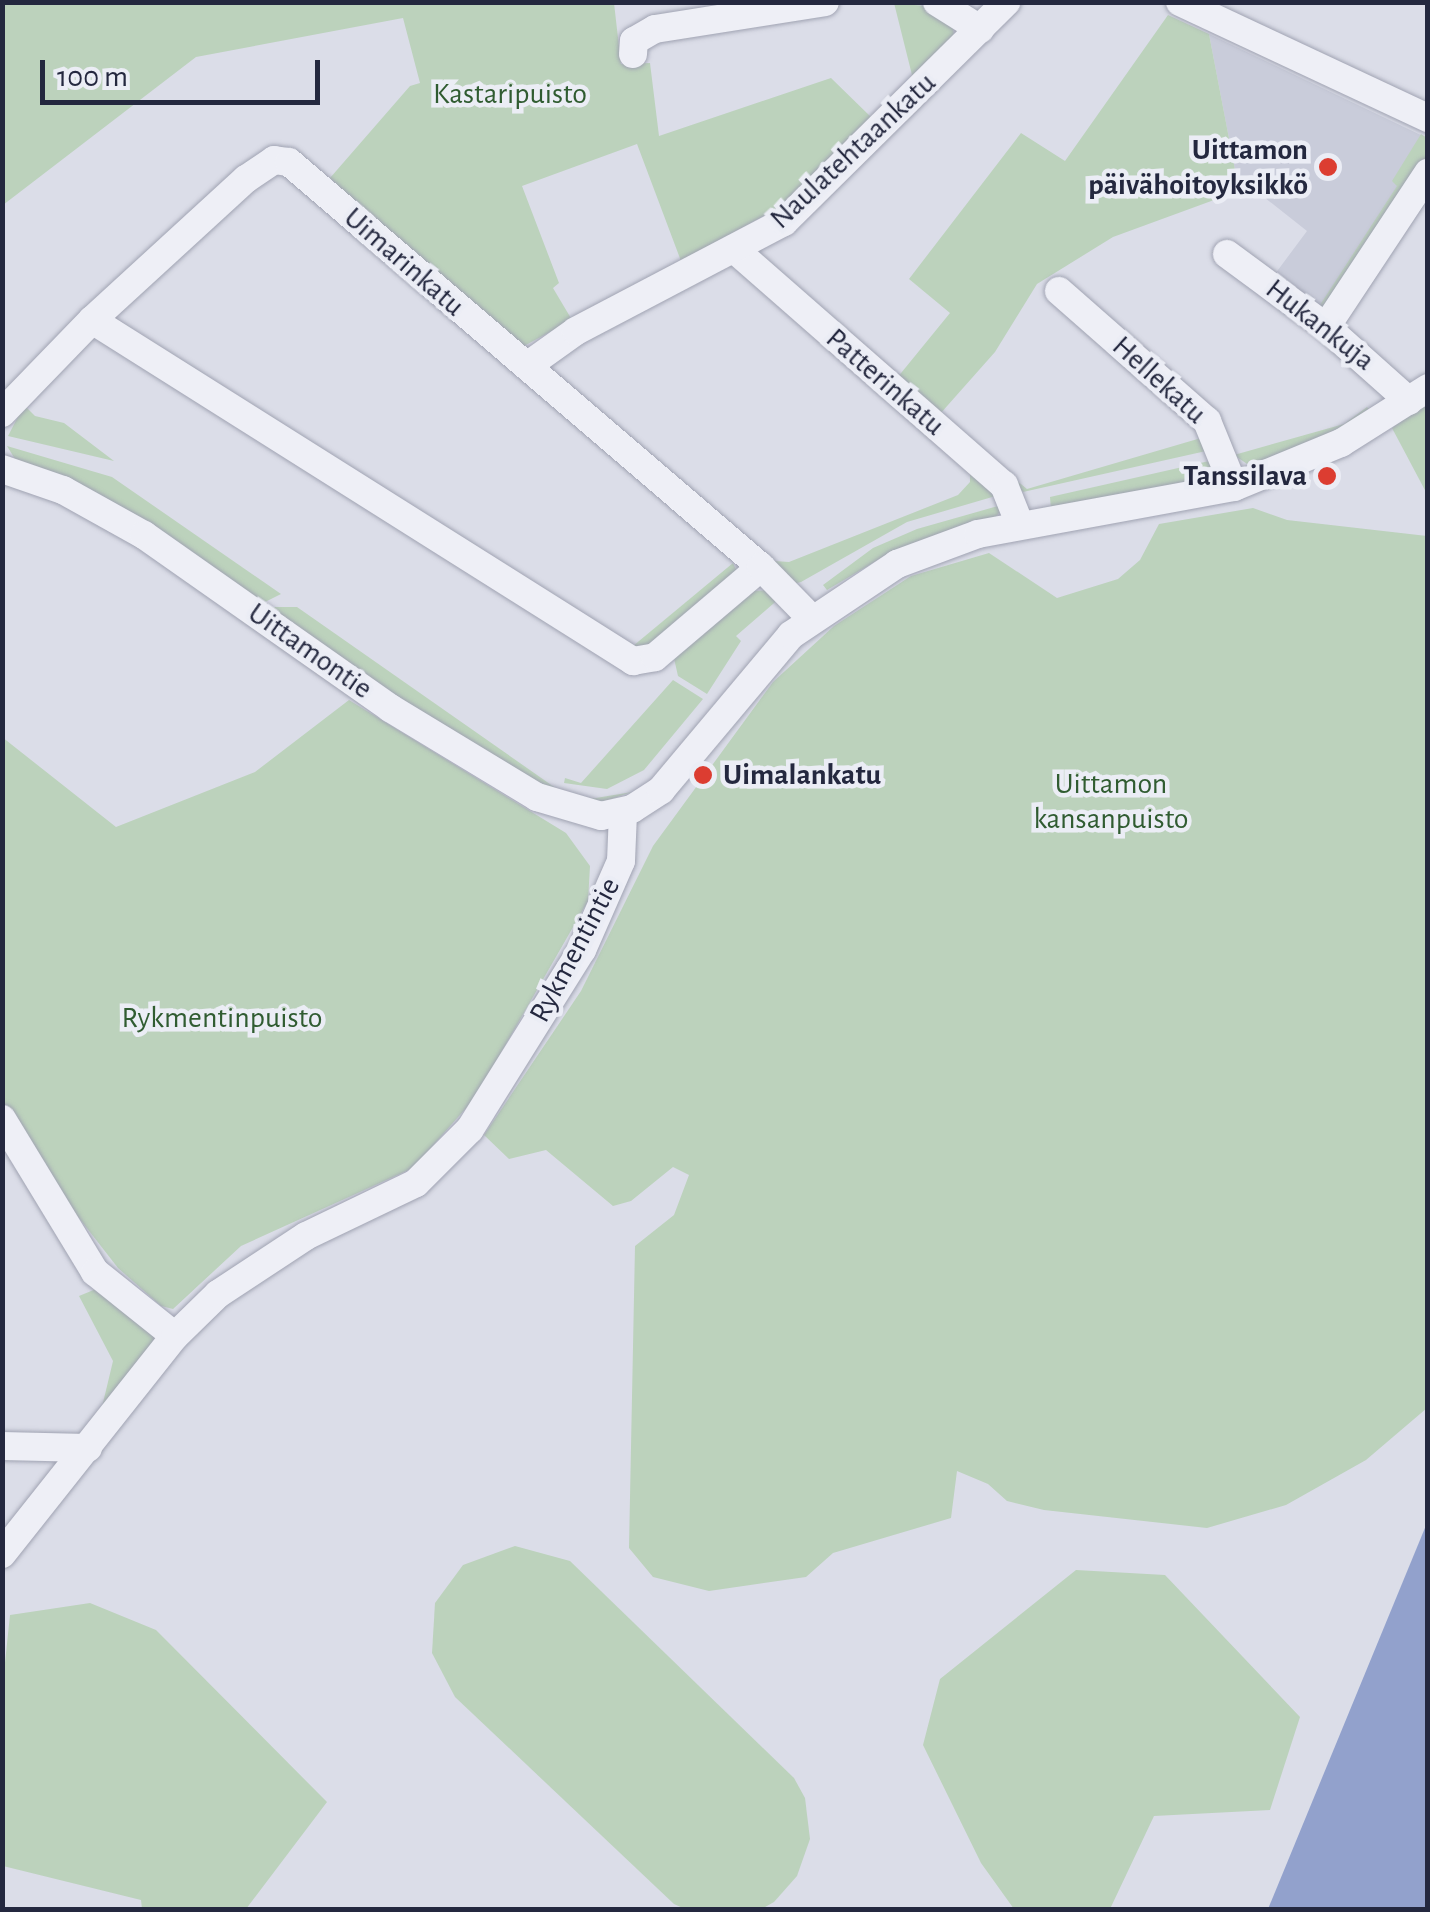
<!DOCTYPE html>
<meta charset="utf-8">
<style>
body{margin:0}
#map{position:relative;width:1430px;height:1912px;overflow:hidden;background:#dbdde8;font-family:"Alegreya Sans",sans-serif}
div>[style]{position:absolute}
.built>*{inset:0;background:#c9ccda}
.green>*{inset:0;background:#bcd2bc}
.water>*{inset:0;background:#92a1cc}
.roads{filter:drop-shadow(0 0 2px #a0a3b2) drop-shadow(0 0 2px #a0a3b2)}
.minor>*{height:28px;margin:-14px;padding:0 14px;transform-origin:14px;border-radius:14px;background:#eeeff6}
.dots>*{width:28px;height:28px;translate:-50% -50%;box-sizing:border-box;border:5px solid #ebedf5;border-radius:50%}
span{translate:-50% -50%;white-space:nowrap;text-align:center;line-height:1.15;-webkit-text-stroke:9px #ebedf5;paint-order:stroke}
.park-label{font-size:30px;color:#305c31}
.poi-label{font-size:30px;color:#24283f;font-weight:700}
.right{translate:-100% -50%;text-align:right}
.left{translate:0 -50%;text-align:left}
.street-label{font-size:30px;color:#24283f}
.frame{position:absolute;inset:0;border:5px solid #24283f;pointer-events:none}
.scale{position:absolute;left:40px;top:60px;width:280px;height:45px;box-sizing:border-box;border:5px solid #24283f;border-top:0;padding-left:12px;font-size:30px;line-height:35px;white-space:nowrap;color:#24283f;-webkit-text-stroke:8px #ebedf5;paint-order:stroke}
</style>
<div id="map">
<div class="built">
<div style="clip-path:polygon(1209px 34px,1427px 138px,1427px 158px,1326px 310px,1272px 278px,1307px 231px,1236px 175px)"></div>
</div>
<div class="green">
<div style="clip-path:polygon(3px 3px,614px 3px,621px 64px,650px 63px,659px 136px,831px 78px,872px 118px,780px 207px,681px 261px,637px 144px,522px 186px,559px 283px,553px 288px,572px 320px,524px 346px,501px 335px,330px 178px,410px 86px,420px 83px,403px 18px,196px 57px,3px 205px)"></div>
<div style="clip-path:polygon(894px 3px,925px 6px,953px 26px,954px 37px,913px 79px)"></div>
<div style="clip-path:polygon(1168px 15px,1209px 34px,1236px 175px,1214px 200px,1113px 237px,1037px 284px,995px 352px,940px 414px,897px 378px,950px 313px,909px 279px,1021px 133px,1065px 161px)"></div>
<div style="clip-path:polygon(1421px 134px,1427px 138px,1427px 158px,1332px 305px,1318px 308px,1397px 186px,1392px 181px)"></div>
<div style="clip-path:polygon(1427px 403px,1427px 494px,1392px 428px)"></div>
<div style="clip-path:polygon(24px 405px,35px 416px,64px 423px,114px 461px,8px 436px)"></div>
<div style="clip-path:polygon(1367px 407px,1372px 412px,1346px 427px,1253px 468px,1234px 455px,1344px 424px)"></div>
<div style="clip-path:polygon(1201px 438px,1215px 449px,1023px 492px,993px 461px,1027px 489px)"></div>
<div style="clip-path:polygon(7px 446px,112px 477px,281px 594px,261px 604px,123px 508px,15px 459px)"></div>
<div style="clip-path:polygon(1218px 459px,1211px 480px,1051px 509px,1050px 497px)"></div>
<div style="clip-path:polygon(970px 470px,999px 495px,907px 522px,801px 582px,793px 584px,774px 561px,789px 562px,958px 495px,970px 482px)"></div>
<div style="clip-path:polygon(1005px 504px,996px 517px,893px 551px,827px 590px,823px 585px,873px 548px,917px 529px)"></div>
<div style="clip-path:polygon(1253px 508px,1287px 520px,1427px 536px,1427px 1408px,1366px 1460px,1286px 1505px,1207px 1528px,1044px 1510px,1007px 1501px,988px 1484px,957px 1471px,951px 1518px,833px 1553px,806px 1577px,709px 1591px,653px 1577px,629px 1548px,635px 1246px,674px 1215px,689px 1175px,673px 1167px,631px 1201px,613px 1206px,546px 1150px,509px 1159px,484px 1135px,581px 991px,653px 846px,773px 682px,834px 626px,911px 576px,989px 553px,1057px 598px,1118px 579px,1140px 560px,1159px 524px)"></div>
<div style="clip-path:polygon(733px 563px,738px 574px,638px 653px,633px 646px)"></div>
<div style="clip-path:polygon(772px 590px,781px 597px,736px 636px,741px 641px,707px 694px,678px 676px,673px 654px,751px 591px)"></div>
<div style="clip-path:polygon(275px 607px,297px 607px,557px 789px,590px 799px,632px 792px,596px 804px,565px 798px,458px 738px,271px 610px)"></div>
<div style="clip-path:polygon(673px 680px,703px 699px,644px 770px,607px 789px,564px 783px,565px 778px,581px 783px)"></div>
<div style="clip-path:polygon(349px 700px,566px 833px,590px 866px,588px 901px,475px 1098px,413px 1168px,241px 1246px,173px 1309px,161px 1306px,118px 1268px,72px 1209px,3px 1102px,2px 737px,116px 827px,255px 772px)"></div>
<div style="clip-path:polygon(96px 1289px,158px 1338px,102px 1407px,113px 1361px,79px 1296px)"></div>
<div style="clip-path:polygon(515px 1546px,570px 1561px,794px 1778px,805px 1798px,810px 1839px,797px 1876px,774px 1902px,760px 1910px,685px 1909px,674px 1904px,455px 1697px,432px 1653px,435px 1603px,463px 1565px)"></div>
<div style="clip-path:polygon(1076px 1570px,1165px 1575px,1300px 1717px,1270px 1810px,1154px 1816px,1110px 1909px,1014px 1909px,981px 1863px,923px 1745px,940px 1679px)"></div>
<div style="clip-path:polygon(90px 1603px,156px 1630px,327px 1802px,246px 1909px,142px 1909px,141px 1900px,3px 1866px,2px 1691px,10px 1615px)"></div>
</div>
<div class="water">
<div style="clip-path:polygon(1427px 1523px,1427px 1909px,1268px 1909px)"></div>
</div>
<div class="roads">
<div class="minor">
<div style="left:937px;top:2px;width:51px;rotate:32.1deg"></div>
<div style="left:1180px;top:2px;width:274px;rotate:25.1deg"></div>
<div style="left:633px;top:54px;width:13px;rotate:-86deg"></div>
<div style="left:634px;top:41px;width:24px;rotate:-30deg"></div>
<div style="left:655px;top:29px;width:172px;rotate:-9deg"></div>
<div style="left:734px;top:249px;width:359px;rotate:41.2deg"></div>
<div style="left:1004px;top:485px;width:43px;rotate:68.2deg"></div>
<div style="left:1227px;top:254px;width:123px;rotate:36.4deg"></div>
<div style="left:1326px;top:327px;width:111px;rotate:41.7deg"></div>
<div style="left:1059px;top:291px;width:197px;rotate:41.3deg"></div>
<div style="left:1207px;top:421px;width:71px;rotate:67.8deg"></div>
<div style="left:92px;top:320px;width:640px;rotate:32.22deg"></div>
<div style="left:633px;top:661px;width:22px;rotate:-10deg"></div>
<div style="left:655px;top:657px;width:139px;rotate:-40.3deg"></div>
<div style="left:1326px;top:327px;width:185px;rotate:-56.5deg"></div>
<div style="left:527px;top:366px;width:60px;rotate:-35.5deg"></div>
<div style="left:576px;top:331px;width:235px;rotate:-27.7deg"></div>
<div style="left:784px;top:222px;width:313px;rotate:-44.7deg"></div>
<div style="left:2px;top:413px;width:129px;rotate:-45.9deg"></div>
<div style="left:92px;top:320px;width:209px;rotate:-42.5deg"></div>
<div style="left:246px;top:179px;width:34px;rotate:-34deg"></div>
<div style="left:274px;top:160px;width:15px;rotate:8deg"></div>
<div style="left:289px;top:162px;width:622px;rotate:40.63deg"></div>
<div style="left:761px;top:567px;width:71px;rotate:45.6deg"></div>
<div style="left:2px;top:469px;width:65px;rotate:19deg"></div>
<div style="left:63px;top:490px;width:93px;rotate:29.1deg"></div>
<div style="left:144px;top:535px;width:301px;rotate:35.1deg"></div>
<div style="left:390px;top:708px;width:172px;rotate:31.2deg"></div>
<div style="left:537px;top:797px;width:67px;rotate:16.5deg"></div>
<div style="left:601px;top:816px;width:32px;rotate:-13deg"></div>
<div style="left:632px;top:809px;width:35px;rotate:-33deg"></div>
<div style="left:661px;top:790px;width:202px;rotate:-50deg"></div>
<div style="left:791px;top:635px;width:128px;rotate:-33.8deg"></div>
<div style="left:897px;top:564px;width:86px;rotate:-20.3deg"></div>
<div style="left:978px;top:534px;width:260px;rotate:-10.4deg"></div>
<div style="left:1234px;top:487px;width:116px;rotate:-22.4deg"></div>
<div style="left:1341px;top:443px;width:103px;rotate:-32.3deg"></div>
<div style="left:2px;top:1119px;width:179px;rotate:58.7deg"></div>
<div style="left:95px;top:1272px;width:102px;rotate:38.7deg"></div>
<div style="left:2px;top:1446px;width:86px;rotate:1.3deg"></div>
<div style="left:2px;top:1554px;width:278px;rotate:-51.6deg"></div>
<div style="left:175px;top:1336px;width:60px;rotate:-44.3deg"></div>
<div style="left:218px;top:1294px;width:105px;rotate:-33.4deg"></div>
<div style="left:306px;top:1236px;width:122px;rotate:-25.7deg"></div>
<div style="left:416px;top:1183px;width:76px;rotate:-45deg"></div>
<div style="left:470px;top:1129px;width:211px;rotate:-58deg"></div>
<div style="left:582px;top:950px;width:97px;rotate:-66.3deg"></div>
<div style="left:621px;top:861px;width:48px;rotate:-87.6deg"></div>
</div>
</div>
<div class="dots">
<div style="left:1328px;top:167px;background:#dc3d31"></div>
<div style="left:1327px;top:476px;background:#dc3d31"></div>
<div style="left:703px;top:775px;background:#dc3d31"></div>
</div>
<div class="park-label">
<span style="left:510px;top:94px">Kastaripuisto</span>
<span style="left:1111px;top:801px">Uittamon<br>kansanpuisto</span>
<span style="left:222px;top:1018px">Rykmentinpuisto</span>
</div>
<div class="poi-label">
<span class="right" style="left:1308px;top:167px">Uittamon<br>päivähoitoyksikkö</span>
<span class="right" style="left:1307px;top:476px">Tanssilava</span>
<span class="left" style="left:723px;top:775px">Uimalankatu</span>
</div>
<div class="street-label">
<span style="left:853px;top:151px;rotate:-43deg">Naulatehtaankatu</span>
<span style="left:404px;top:262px;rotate:41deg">Uimarinkatu</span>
<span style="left:1320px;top:325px;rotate:38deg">Hukankuja</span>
<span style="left:1159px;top:380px;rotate:42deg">Hellekatu</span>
<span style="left:885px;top:382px;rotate:41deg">Patterinkatu</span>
<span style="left:310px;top:651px;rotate:35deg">Uittamontie</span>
<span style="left:575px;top:950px;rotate:-62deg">Rykmentintie</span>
</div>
<div class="frame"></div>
<div class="scale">100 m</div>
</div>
